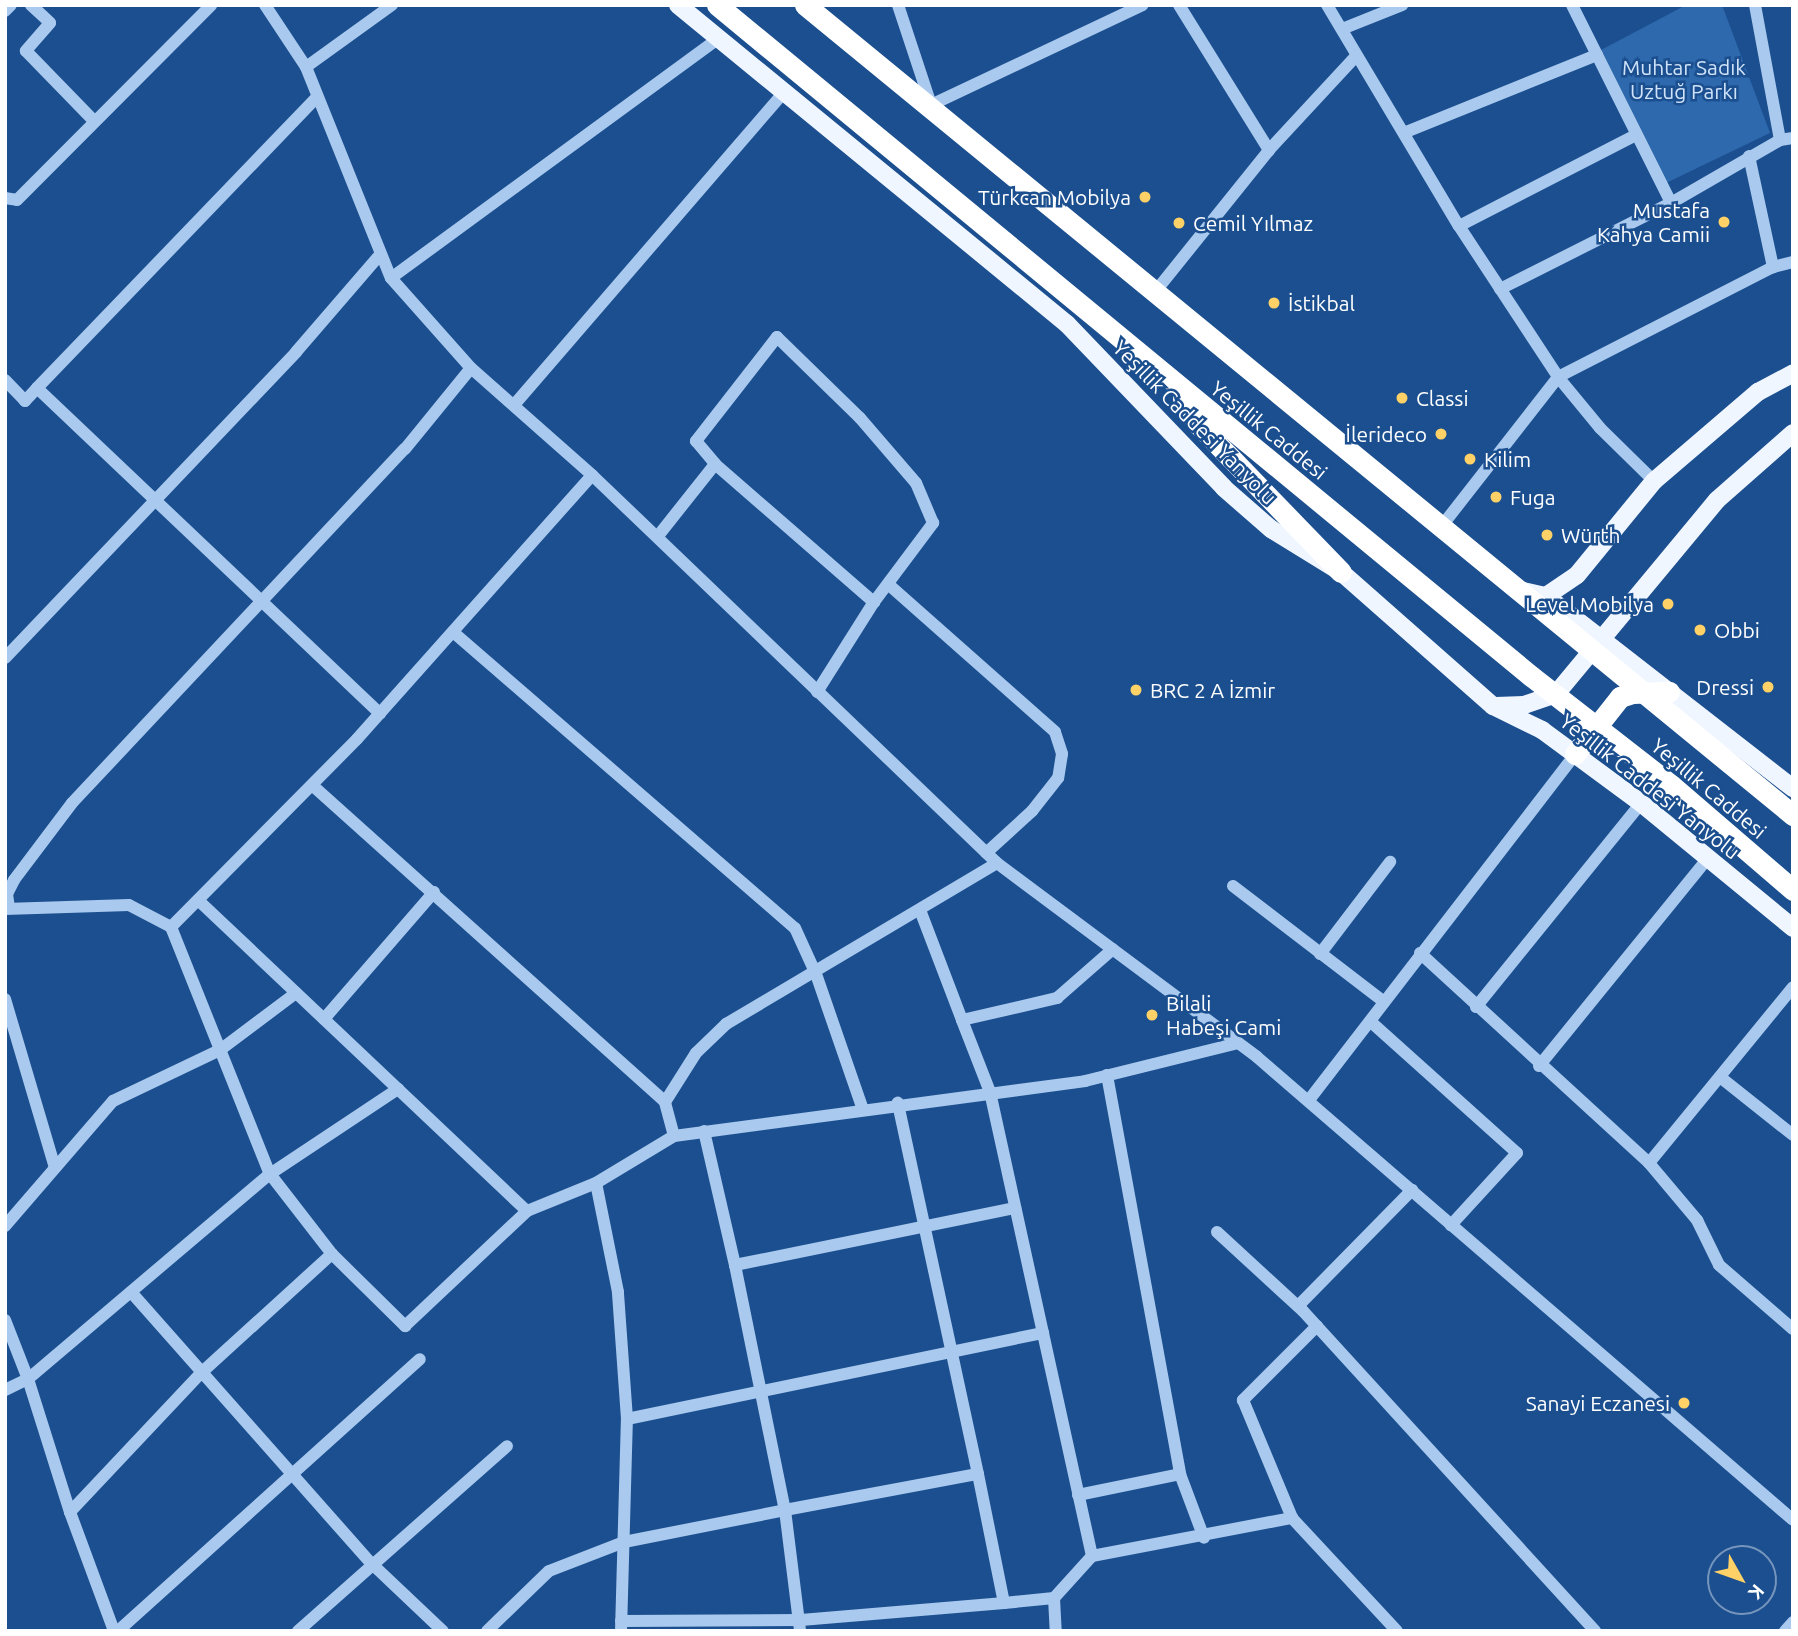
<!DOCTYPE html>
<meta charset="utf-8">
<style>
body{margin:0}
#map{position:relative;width:1798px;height:1636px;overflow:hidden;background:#1b4f8f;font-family:Ubuntu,sans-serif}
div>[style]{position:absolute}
.green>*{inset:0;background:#2e69ad}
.minor>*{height:12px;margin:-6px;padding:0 6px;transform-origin:6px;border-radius:6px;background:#a9c9ee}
.major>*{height:18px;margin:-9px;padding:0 9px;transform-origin:9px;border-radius:9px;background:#f0f6ff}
.highway>*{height:21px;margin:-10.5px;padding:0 10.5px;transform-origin:10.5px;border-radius:10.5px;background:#fff}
.dots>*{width:19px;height:19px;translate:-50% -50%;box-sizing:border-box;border:4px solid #1b4f8f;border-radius:50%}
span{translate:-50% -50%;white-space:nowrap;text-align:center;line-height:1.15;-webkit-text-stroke:5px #1b4f8f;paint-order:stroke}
.park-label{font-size:21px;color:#cfe3fa}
.poi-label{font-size:21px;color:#fff}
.right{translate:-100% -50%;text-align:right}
.left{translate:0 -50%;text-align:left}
.street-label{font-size:21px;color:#fff}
.frame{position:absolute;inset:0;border:7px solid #fff;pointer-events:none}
.north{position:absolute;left:1707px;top:1545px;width:70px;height:70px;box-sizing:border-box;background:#1b4f8f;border:2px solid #7695bc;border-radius:50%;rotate:130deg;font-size:19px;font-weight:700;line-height:28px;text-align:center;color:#fff}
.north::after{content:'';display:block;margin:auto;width:24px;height:32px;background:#ffd166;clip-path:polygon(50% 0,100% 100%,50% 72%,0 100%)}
</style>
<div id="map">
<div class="green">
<div style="clip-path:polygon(1686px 5px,1722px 5px,1770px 133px,1666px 183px,1601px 50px)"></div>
</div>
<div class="minor">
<div style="left:31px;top:5px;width:26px;rotate:43deg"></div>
<div style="left:50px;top:23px;width:37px;rotate:131deg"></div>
<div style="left:26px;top:51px;width:98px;rotate:45.8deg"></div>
<div style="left:265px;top:5px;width:74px;rotate:56.5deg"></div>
<div style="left:306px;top:67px;width:227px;rotate:68.1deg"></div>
<div style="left:391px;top:278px;width:120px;rotate:48.4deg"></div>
<div style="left:471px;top:368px;width:162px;rotate:41.5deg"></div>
<div style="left:898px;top:5px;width:105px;rotate:71.7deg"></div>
<div style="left:931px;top:105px;width:234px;rotate:-25.3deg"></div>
<div style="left:1179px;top:5px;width:171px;rotate:58.2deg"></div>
<div style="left:1327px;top:5px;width:257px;rotate:59.2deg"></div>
<div style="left:1459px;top:226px;width:181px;rotate:56.7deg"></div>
<div style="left:1558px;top:377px;width:66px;rotate:50.5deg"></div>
<div style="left:1600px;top:428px;width:76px;rotate:44.5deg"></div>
<div style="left:1572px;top:5px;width:221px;rotate:63.4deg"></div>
<div style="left:1755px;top:5px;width:137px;rotate:79.5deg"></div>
<div style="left:5px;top:11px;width:8px;rotate:-45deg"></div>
<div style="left:1342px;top:29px;width:65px;rotate:-21.8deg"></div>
<div style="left:306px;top:67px;width:106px;rotate:-35.8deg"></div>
<div style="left:1406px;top:132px;width:206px;rotate:-22deg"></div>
<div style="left:1749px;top:156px;width:114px;rotate:77.8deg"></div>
<div style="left:5px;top:198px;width:12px;rotate:9deg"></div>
<div style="left:17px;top:200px;width:275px;rotate:-45.1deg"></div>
<div style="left:1459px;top:226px;width:197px;rotate:-27.2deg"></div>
<div style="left:391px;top:278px;width:405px;rotate:-36.2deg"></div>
<div style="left:1500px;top:289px;width:191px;rotate:-26.7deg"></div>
<div style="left:1671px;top:203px;width:126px;rotate:-30deg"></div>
<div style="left:1780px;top:140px;width:13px;rotate:-9deg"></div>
<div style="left:1155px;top:292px;width:182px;rotate:-51.2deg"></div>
<div style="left:1269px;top:150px;width:128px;rotate:-47.2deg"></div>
<div style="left:5px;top:380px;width:29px;rotate:46deg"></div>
<div style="left:25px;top:401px;width:18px;rotate:-47deg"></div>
<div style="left:37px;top:388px;width:473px;rotate:43.5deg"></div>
<div style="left:37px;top:388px;width:404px;rotate:-46.1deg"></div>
<div style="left:514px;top:405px;width:415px;rotate:-49.2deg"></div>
<div style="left:1441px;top:527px;width:190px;rotate:-52deg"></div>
<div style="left:1558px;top:377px;width:242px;rotate:-27.1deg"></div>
<div style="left:1773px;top:267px;width:21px;rotate:-14deg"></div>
<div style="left:658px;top:536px;width:92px;rotate:-51.6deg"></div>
<div style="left:888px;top:584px;width:223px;rotate:41.5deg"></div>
<div style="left:1055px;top:732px;width:23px;rotate:72deg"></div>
<div style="left:1062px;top:754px;width:24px;rotate:99deg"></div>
<div style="left:1058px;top:778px;width:42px;rotate:128.2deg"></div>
<div style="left:1032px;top:811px;width:62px;rotate:137.6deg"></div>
<div style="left:453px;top:632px;width:452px;rotate:40.9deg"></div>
<div style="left:795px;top:928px;width:51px;rotate:65.5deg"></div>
<div style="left:816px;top:974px;width:141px;rotate:70.9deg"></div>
<div style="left:5px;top:658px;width:422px;rotate:-46.4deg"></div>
<div style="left:296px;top:352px;width:127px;rotate:-49.2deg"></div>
<div style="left:817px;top:692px;width:107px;rotate:-57.7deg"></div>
<div style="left:874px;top:602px;width:99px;rotate:-53.2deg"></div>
<div style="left:933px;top:523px;width:43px;rotate:-113deg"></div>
<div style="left:916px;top:483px;width:86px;rotate:-130.7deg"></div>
<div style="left:860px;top:418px;width:116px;rotate:-135.7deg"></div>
<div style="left:777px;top:337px;width:132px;rotate:127.9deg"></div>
<div style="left:696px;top:441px;width:30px;rotate:50deg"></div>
<div style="left:715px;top:464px;width:211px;rotate:41deg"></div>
<div style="left:312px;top:785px;width:474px;rotate:41.9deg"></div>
<div style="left:1233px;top:886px;width:189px;rotate:37.5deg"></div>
<div style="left:198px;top:900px;width:453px;rotate:43.4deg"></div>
<div style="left:527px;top:1211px;width:74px;rotate:-22.1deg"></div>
<div style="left:9px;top:908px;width:14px;rotate:-98deg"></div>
<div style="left:7px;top:894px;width:16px;rotate:-63deg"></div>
<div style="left:14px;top:880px;width:96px;rotate:-53deg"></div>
<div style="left:72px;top:803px;width:486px;rotate:-46.8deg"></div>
<div style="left:405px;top:449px;width:104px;rotate:-50.8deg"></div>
<div style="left:5px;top:909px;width:124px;rotate:-1.8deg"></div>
<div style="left:129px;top:905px;width:47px;rotate:27.6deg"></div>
<div style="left:171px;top:927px;width:266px;rotate:68.2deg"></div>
<div style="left:270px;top:1174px;width:101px;rotate:52.2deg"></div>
<div style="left:332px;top:1254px;width:103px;rotate:44.6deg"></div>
<div style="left:405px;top:1326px;width:168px;rotate:-43.3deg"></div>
<div style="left:920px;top:910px;width:118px;rotate:69.1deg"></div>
<div style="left:171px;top:927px;width:264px;rotate:-45.3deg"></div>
<div style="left:357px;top:739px;width:353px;rotate:-48.3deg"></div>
<div style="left:592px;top:475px;width:561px;rotate:43.77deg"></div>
<div style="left:1420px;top:953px;width:311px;rotate:42.5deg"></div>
<div style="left:1649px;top:1163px;width:75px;rotate:49.9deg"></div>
<div style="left:1697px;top:1220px;width:50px;rotate:63.9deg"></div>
<div style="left:1719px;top:1265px;width:98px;rotate:40.9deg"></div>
<div style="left:1320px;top:954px;width:116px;rotate:-52.7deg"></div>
<div style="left:5px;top:999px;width:176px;rotate:73.5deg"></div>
<div style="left:1476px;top:1007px;width:262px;rotate:-51deg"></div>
<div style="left:324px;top:1019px;width:168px;rotate:-49.1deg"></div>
<div style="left:1371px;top:1022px;width:196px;rotate:41.9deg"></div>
<div style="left:1517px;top:1153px;width:98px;rotate:132.5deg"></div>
<div style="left:1539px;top:1066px;width:268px;rotate:-50.9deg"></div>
<div style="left:1107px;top:1075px;width:406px;rotate:79.6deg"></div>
<div style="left:1180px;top:1474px;width:68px;rotate:69.4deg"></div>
<div style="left:1720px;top:1077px;width:93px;rotate:38.5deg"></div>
<div style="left:1309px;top:1100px;width:436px;rotate:-52.4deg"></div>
<div style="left:704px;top:1131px;width:138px;rotate:77deg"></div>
<div style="left:735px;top:1265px;width:286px;rotate:-11.5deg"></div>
<div style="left:674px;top:1136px;width:415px;rotate:-7.6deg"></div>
<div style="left:1085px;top:1081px;width:158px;rotate:-13.9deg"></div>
<div style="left:1649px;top:1163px;width:227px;rotate:-50.7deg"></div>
<div style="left:5px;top:1226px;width:165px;rotate:-49.2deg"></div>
<div style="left:113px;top:1101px;width:119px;rotate:-25.5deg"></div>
<div style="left:220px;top:1050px;width:95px;rotate:-36.9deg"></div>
<div style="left:1217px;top:1232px;width:117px;rotate:42.6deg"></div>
<div style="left:1303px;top:1311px;width:433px;rotate:47.6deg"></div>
<div style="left:735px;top:1265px;width:250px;rotate:78.5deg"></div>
<div style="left:785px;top:1510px;width:196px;rotate:-10.6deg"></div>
<div style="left:978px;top:1474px;width:380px;rotate:-102.2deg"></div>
<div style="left:131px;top:1292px;width:362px;rotate:48.5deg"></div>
<div style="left:371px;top:1563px;width:99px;rotate:43.4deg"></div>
<div style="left:1298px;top:1306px;width:163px;rotate:-45.5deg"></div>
<div style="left:5px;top:1320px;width:63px;rotate:68.7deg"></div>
<div style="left:28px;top:1379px;width:317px;rotate:-40.3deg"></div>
<div style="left:270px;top:1174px;width:154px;rotate:-33.6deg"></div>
<div style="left:1317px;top:1326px;width:105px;rotate:135deg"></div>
<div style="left:1243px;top:1400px;width:128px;rotate:67.4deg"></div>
<div style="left:1292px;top:1518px;width:154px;rotate:47.1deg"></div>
<div style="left:5px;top:1390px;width:25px;rotate:-26deg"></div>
<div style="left:28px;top:1379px;width:139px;rotate:72.5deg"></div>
<div style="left:627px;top:1419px;width:425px;rotate:-11.7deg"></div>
<div style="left:1078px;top:1495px;width:104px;rotate:-11.6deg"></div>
<div style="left:1092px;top:1556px;width:475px;rotate:-102.4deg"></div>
<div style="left:990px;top:1092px;width:77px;rotate:-111.3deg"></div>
<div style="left:962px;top:1020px;width:98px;rotate:-13deg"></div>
<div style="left:1057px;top:998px;width:74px;rotate:-41.2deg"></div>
<div style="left:1054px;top:1598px;width:57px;rotate:-47.9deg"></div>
<div style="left:1092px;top:1556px;width:204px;rotate:-10.8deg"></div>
<div style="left:1004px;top:1603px;width:50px;rotate:-5.7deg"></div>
<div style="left:1054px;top:1598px;width:33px;rotate:87deg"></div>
<div style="left:621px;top:1621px;width:180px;rotate:-0.3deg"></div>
<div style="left:801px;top:1620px;width:204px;rotate:-4.8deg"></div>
<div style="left:1004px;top:1603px;width:132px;rotate:-101.4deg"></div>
<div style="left:114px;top:1631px;width:127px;rotate:-110.3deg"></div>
<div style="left:70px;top:1512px;width:191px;rotate:-46.7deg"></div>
<div style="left:201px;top:1373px;width:177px;rotate:-42.3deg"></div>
<div style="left:118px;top:1631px;width:406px;rotate:-42deg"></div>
<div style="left:298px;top:1631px;width:279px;rotate:-41.5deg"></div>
<div style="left:487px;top:1631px;width:86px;rotate:-44.1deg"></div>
<div style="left:549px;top:1571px;width:80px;rotate:-21.1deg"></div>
<div style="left:624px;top:1542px;width:164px;rotate:-11.2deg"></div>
<div style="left:785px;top:1510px;width:122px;rotate:82.9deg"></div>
<div style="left:621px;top:1631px;width:212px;rotate:-88.4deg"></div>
<div style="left:627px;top:1419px;width:127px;rotate:-94.1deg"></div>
<div style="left:618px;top:1292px;width:111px;rotate:-101.4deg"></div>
<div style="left:596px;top:1183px;width:91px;rotate:-31.1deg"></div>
<div style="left:674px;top:1136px;width:35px;rotate:-105deg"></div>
<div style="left:665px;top:1102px;width:58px;rotate:-57.7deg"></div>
<div style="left:696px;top:1053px;width:42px;rotate:-44deg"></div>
<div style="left:726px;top:1024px;width:315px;rotate:-30.7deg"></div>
<div style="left:997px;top:863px;width:324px;rotate:36.7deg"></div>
<div style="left:1257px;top:1057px;width:708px;rotate:40.82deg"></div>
<div style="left:1785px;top:1631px;width:12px;rotate:-48deg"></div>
</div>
<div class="major">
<div style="left:678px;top:5px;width:503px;rotate:39.35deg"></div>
<div style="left:1067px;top:324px;width:227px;rotate:46.2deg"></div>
<div style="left:1224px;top:488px;width:62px;rotate:41.1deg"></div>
<div style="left:1271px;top:529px;width:82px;rotate:31.6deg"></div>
<div style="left:1341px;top:572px;width:203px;rotate:41.4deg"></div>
<div style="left:1493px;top:706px;width:55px;rotate:26.1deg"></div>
<div style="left:1542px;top:730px;width:123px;rotate:36.4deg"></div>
<div style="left:1641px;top:803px;width:197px;rotate:39.4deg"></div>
<div style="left:1519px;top:590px;width:28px;rotate:13deg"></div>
<div style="left:1546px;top:596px;width:313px;rotate:37.9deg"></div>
<div style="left:1546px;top:596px;width:37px;rotate:-34deg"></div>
<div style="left:1577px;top:575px;width:122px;rotate:-50.7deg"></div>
<div style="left:1654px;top:481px;width:137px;rotate:-40.6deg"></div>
<div style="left:1758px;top:392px;width:40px;rotate:-28deg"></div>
<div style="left:1496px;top:706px;width:28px;rotate:-2deg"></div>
<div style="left:1524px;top:705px;width:34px;rotate:-19deg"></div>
<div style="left:1556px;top:694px;width:252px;rotate:-50.3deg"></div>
<div style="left:1717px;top:500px;width:101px;rotate:-41.4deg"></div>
</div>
<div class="highway">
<div style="left:717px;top:5px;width:1055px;rotate:39.5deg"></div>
<div style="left:1531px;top:676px;width:177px;rotate:37.9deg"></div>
<div style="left:1671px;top:785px;width:161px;rotate:40.7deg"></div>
<div style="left:805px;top:5px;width:1278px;rotate:39.35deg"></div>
<div style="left:1183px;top:398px;width:29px;rotate:61deg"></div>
<div style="left:1197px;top:423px;width:207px;rotate:46deg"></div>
<div style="left:1575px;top:754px;width:73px;rotate:-51.7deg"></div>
<div style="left:1620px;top:697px;width:13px;rotate:-18deg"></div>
<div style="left:1632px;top:693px;width:37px;rotate:-2deg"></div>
</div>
<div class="dots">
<div style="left:1145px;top:197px;background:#ffd166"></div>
<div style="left:1724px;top:222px;background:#ffd166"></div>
<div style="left:1179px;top:223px;background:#ffd166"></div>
<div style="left:1274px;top:303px;background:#ffd166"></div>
<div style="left:1402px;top:398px;background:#ffd166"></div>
<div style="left:1441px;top:434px;background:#ffd166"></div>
<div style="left:1470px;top:459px;background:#ffd166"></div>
<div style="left:1496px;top:497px;background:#ffd166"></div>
<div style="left:1547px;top:535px;background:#ffd166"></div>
<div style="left:1668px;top:604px;background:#ffd166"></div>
<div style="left:1700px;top:630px;background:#ffd166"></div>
<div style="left:1768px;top:687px;background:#ffd166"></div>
<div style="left:1136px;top:690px;background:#ffd166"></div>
<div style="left:1152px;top:1015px;background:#ffd166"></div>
<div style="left:1684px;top:1403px;background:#ffd166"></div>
</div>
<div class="park-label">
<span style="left:1684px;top:79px">Muhtar Sadık<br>Uztuğ Parkı</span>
</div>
<div class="poi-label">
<span class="right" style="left:1131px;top:197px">Türkcan Mobilya</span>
<span class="right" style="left:1710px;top:222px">Mustafa<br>Kahya Camii</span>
<span class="left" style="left:1193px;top:223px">Cemil Yılmaz</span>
<span class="left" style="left:1288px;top:303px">İstikbal</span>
<span class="left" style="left:1416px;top:398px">Classi</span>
<span class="right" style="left:1427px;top:434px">İlerideco</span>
<span class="left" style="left:1484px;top:459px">Kilim</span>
<span class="left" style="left:1510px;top:497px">Fuga</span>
<span class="left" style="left:1561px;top:535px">Würth</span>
<span class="right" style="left:1654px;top:604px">Level Mobilya</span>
<span class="left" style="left:1714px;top:630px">Obbi</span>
<span class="right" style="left:1754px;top:687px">Dressi</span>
<span class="left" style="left:1150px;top:690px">BRC 2 A İzmir</span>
<span class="left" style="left:1166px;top:1015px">Bilali<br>Habeşi Cami</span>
<span class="right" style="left:1670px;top:1403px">Sanayi Eczanesi</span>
</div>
<div class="street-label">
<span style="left:1195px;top:422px;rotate:45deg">Yeşillik Caddesi Yanyolu</span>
<span style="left:1269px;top:430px;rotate:39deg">Yeşillik Caddesi</span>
<span style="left:1650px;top:786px;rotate:38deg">Yeşillik Caddesi Yanyolu</span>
<span style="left:1709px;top:788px;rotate:40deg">Yeşillik Caddesi</span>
</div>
<div class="frame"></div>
<div class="north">K</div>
</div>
